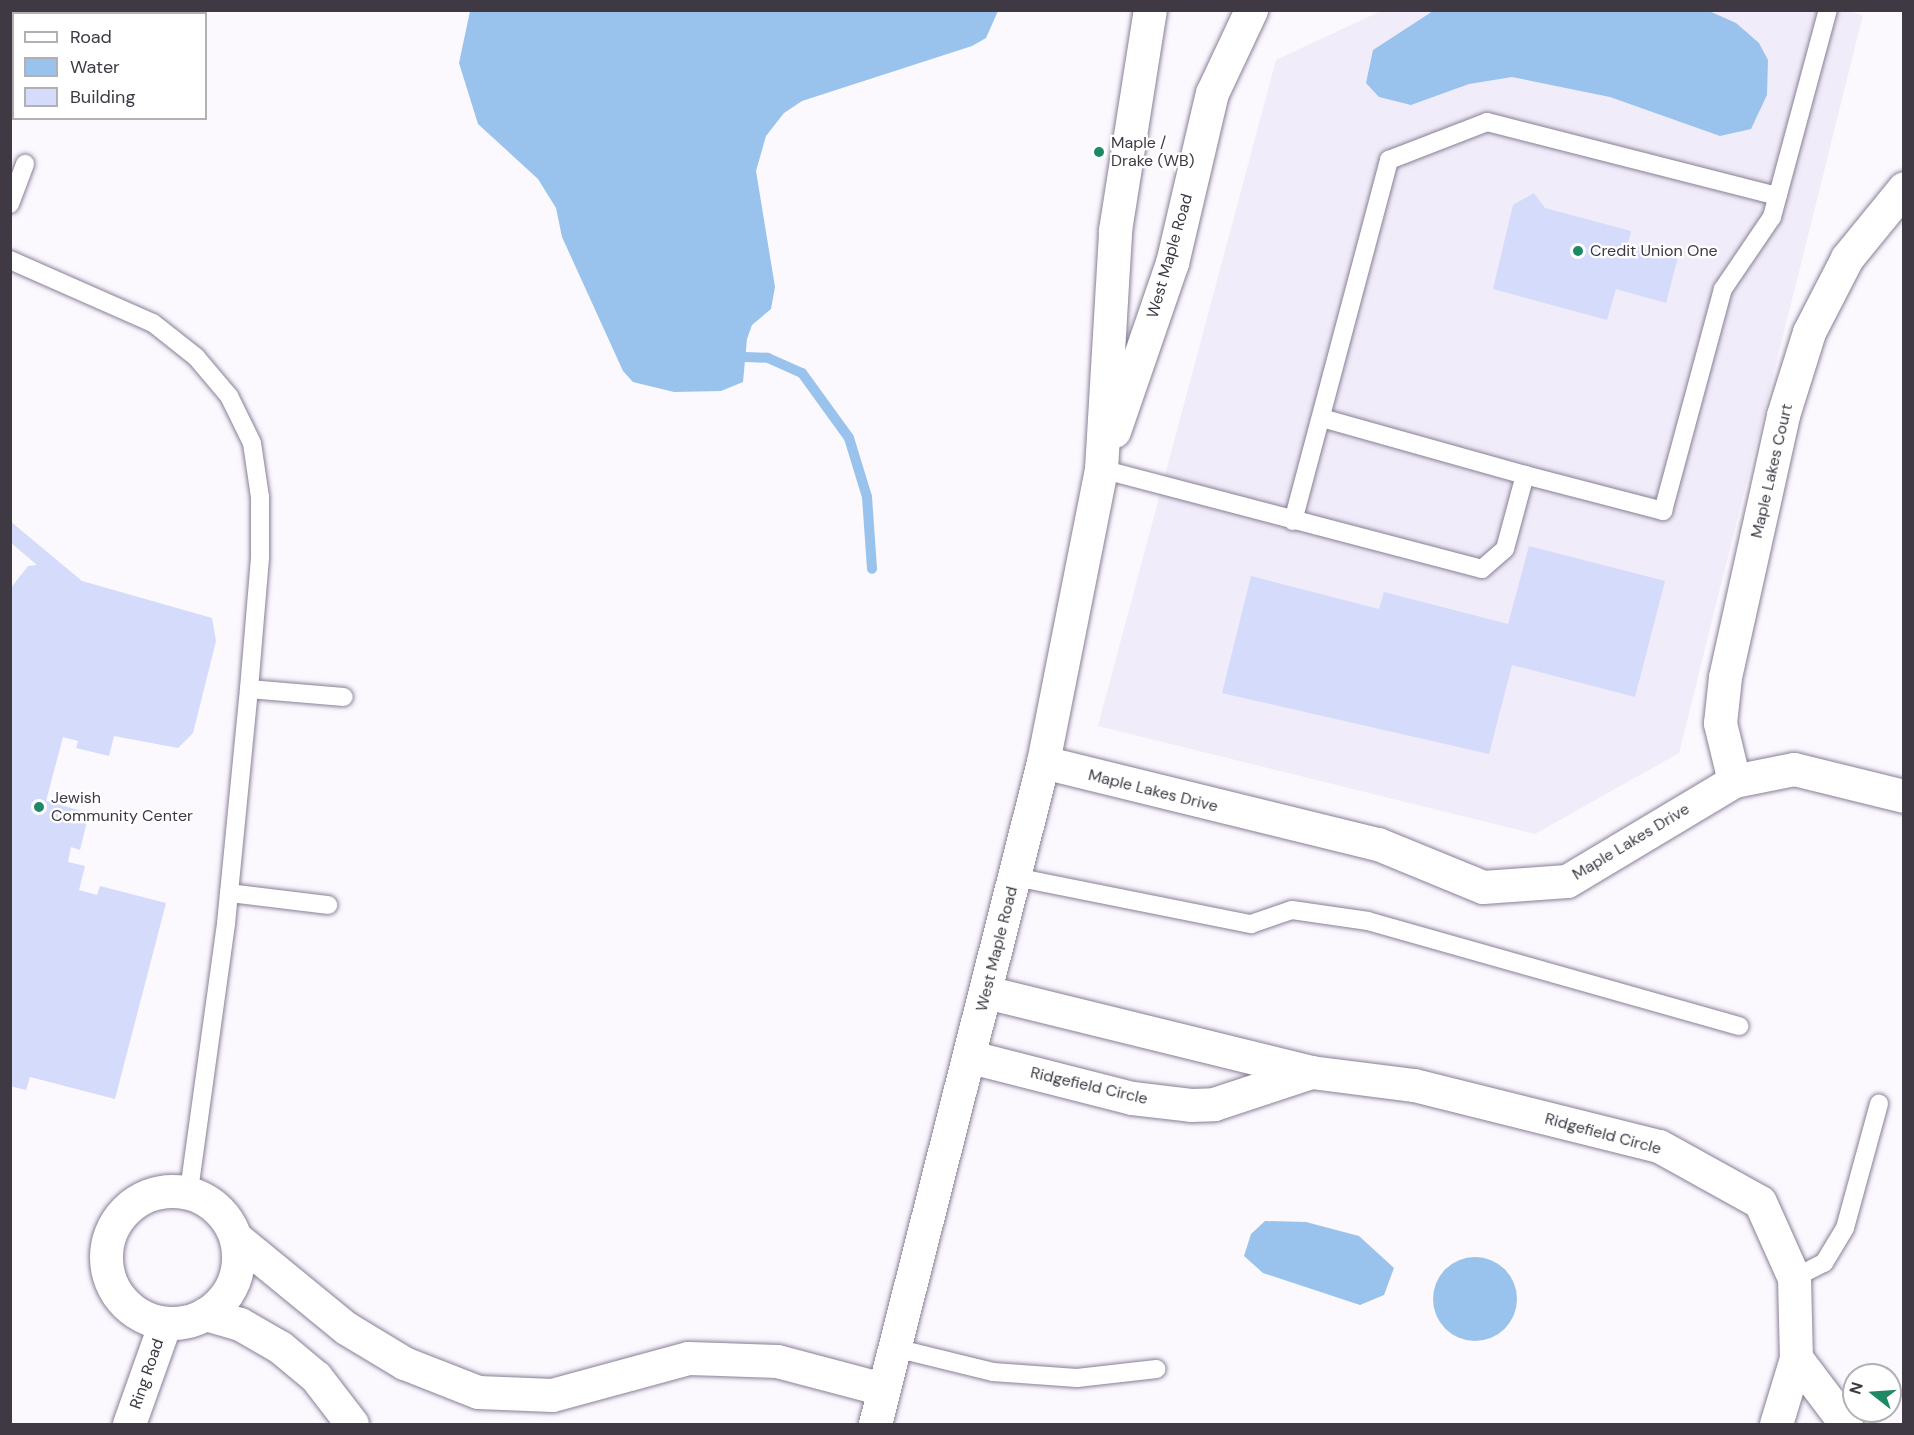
<!DOCTYPE html>
<style>
body{margin:0}
#map{position:relative;width:1914px;height:1435px;overflow:hidden;background:#fbf8fe;font-family:"DM Sans",sans-serif}
div>[style]{position:absolute}
.built>*{inset:0;background:#f1ecf9}
.water>*{inset:0;background:#99c3ed}
.round{border-radius:50%}
.stream>*{height:10px;margin:-5px;padding:0 5px;transform-origin:5px;border-radius:5px;background:#99c3ed}
.building>*{inset:0;background:#d4dbfb}
.roads{filter:drop-shadow(0 0 2px #897f96) drop-shadow(0 0 2px #897f96)}
.service>*{height:18px;margin:-9px;padding:0 9px;transform-origin:9px;border-radius:9px;background:#fff}
.minor>*{height:33px;margin:-16.5px;padding:0 16.5px;transform-origin:16.5px;border-radius:16.5px;background:#fff}
.minor>.ring{margin:-16.5px;padding:0;box-sizing:content-box;background:none;border:33px solid #fff;border-radius:50%}
.secondary>*{height:33px;margin:-16.5px;padding:0 16.5px;transform-origin:16.5px;border-radius:16.5px;background:#fff}
.dots>*{width:16px;height:16px;translate:-50% -50%;box-sizing:border-box;border:3px solid #fff;border-radius:50%}
span{translate:-50% -50%;white-space:nowrap;text-align:center;line-height:1.15;-webkit-text-stroke:4.5px #fff;paint-order:stroke}
.poi-label{font-size:16px;color:#3e3943}
.left{translate:0 -50%;text-align:left}
.street-label{font-size:16px;color:#3e3943}
.frame{position:absolute;inset:0;border:12px solid #3e3943;pointer-events:none}
.legend{position:absolute;left:12px;top:12px;width:195px;height:108px;box-sizing:border-box;background:#fff;border:2px solid #b2b0b4;margin:0;padding:8px 10px;list-style:none;font-size:18px;color:#3e3943}
.legend li{display:flex;align-items:center;gap:12px;height:30px}
.legend b{width:30px;border:2px solid #b2b0b4}
.north{position:absolute;left:1842px;top:1363px;width:60px;height:60px;box-sizing:border-box;background:#fff;border:2px solid #b2b0b4;border-radius:50%;rotate:287deg;font-size:16px;font-weight:700;line-height:24px;text-align:center;color:#3e3943}
.north::after{content:'';display:block;margin:auto;width:21px;height:27px;background:#1f8965;clip-path:polygon(50% 0,100% 100%,50% 72%,0 100%)}
</style>
<div id="map">
<div class="built">
<div style="clip-path:polygon(1844px 10px,1863px 15px,1679px 753px,1535px 834px,1098px 726px,1276px 60px,1381px 11px)"></div>
</div>
<div class="water">
<div style="clip-path:polygon(470px 11px,470px 10px,998px 11px,986px 38px,972px 46px,802px 101px,784px 113px,766px 136px,756px 171px,775px 287px,771px 309px,752px 325px,747px 339px,743px 382px,721px 391px,674px 392px,633px 382px,623px 371px,562px 237px,556px 208px,538px 179px,478px 124px,459px 63px)"></div>
<div style="clip-path:polygon(1433px 11px,1709px 11px,1736px 23px,1759px 43px,1768px 60px,1767px 95px,1751px 129px,1720px 136px,1610px 97px,1512px 77px,1469px 84px,1411px 105px,1379px 97px,1366px 83px,1373px 50px)"></div>
<div style="clip-path:polygon(1265px 1221px,1306px 1222px,1359px 1236px,1394px 1268px,1384px 1295px,1360px 1305px,1263px 1273px,1244px 1256px,1251px 1234px)"></div>
<div class="round" style="left:1433px;top:1257px;width:84px;height:84px"></div>
</div>
<div class="stream">
<div style="left:745px;top:357px;width:23px;rotate:2deg"></div>
<div style="left:768px;top:358px;width:37px;rotate:24deg"></div>
<div style="left:802px;top:373px;width:80px;rotate:54.1deg"></div>
<div style="left:849px;top:438px;width:62px;rotate:73deg"></div>
<div style="left:867px;top:497px;width:72px;rotate:86deg"></div>
</div>
<div class="building">
<div style="clip-path:polygon(1534px 193px,1545px 208px,1631px 231px,1628px 244px,1678px 257px,1666px 303px,1616px 289px,1607px 320px,1493px 289px,1513px 205px)"></div>
<div style="clip-path:polygon(10px 521px,82px 581px,212px 618px,216px 641px,193px 733px,178px 748px,114px 736px,109px 756px,76px 748px,78px 741px,63px 737px,46px 801px,89px 813px,80px 850px,71px 847px,68px 862px,85px 866px,79px 890px,97px 895px,100px 886px,166px 903px,115px 1099px,30px 1077px,26px 1090px,10px 1086px,10px 589px,28px 566px,37px 565px,10px 542px)"></div>
<div style="clip-path:polygon(1529px 546px,1665px 581px,1635px 697px,1512px 665px,1489px 754px,1222px 693px,1251px 576px,1379px 609px,1384px 592px,1508px 624px)"></div>
</div>
<div class="roads">
<div class="service">
<div style="left:10px;top:204px;width:43px;rotate:-69.4deg"></div>
<div style="left:10px;top:260px;width:156px;rotate:23.8deg"></div>
<div style="left:153px;top:323px;width:55px;rotate:38.3deg"></div>
<div style="left:196px;top:357px;width:51px;rotate:49.8deg"></div>
<div style="left:229px;top:396px;width:52px;rotate:63.9deg"></div>
<div style="left:252px;top:443px;width:55px;rotate:81.6deg"></div>
<div style="left:260px;top:497px;width:61px;rotate:90deg"></div>
<div style="left:260px;top:558px;width:131px;rotate:94.8deg"></div>
<div style="left:249px;top:689px;width:236px;rotate:95.6deg"></div>
<div style="left:226px;top:924px;width:271px;rotate:97.9deg"></div>
<div style="left:1322px;top:418px;width:211px;rotate:15.7deg"></div>
<div style="left:1101px;top:469px;width:394px;rotate:14.7deg"></div>
<div style="left:1482px;top:569px;width:30px;rotate:-41deg"></div>
<div style="left:1505px;top:549px;width:77px;rotate:-74.9deg"></div>
<div style="left:1525px;top:475px;width:143px;rotate:14.6deg"></div>
<div style="left:1663px;top:511px;width:230px;rotate:-74.9deg"></div>
<div style="left:1723px;top:289px;width:87px;rotate:-55.8deg"></div>
<div style="left:1772px;top:217px;width:214px;rotate:-74.9deg"></div>
<div style="left:1293px;top:521px;width:374px;rotate:-75.1deg"></div>
<div style="left:1389px;top:160px;width:105px;rotate:-21.2deg"></div>
<div style="left:1487px;top:122px;width:300px;rotate:14.3deg"></div>
<div style="left:249px;top:689px;width:95px;rotate:4.8deg"></div>
<div style="left:1015px;top:877px;width:241px;rotate:11.3deg"></div>
<div style="left:1251px;top:924px;width:43px;rotate:-18.9deg"></div>
<div style="left:1292px;top:910px;width:77px;rotate:8.2deg"></div>
<div style="left:1368px;top:921px;width:386px;rotate:15.8deg"></div>
<div style="left:229px;top:893px;width:100px;rotate:6.9deg"></div>
<div style="left:1794px;top:1278px;width:34px;rotate:-27deg"></div>
<div style="left:1824px;top:1263px;width:41px;rotate:-59deg"></div>
<div style="left:1845px;top:1228px;width:129px;rotate:-74.7deg"></div>
<div style="left:895px;top:1348px;width:101px;rotate:13.8deg"></div>
<div style="left:993px;top:1372px;width:84px;rotate:4.1deg"></div>
<div style="left:1077px;top:1378px;width:80px;rotate:-6.5deg"></div>
</div>
<div class="minor">
<div style="left:1043px;top:762px;width:345px;rotate:13.8deg"></div>
<div style="left:1378px;top:844px;width:113px;rotate:22.3deg"></div>
<div style="left:1483px;top:887px;width:84px;rotate:-4.1deg"></div>
<div style="left:1567px;top:881px;width:195px;rotate:-30.9deg"></div>
<div style="left:1734px;top:781px;width:61px;rotate:-11.3deg"></div>
<div style="left:1794px;top:769px;width:113px;rotate:13.8deg"></div>
<div style="left:1734px;top:781px;width:60px;rotate:-103.6deg"></div>
<div style="left:1720px;top:723px;width:46px;rotate:-83.8deg"></div>
<div style="left:1725px;top:677px;width:268px;rotate:-77.5deg"></div>
<div style="left:1783px;top:415px;width:87px;rotate:-72.6deg"></div>
<div style="left:1809px;top:332px;width:83px;rotate:-62.8deg"></div>
<div style="left:1847px;top:258px;width:90px;rotate:-50.8deg"></div>
<div style="left:986px;top:992px;width:335px;rotate:13.8deg"></div>
<div style="left:1311px;top:1072px;width:104px;rotate:7.2deg"></div>
<div style="left:1414px;top:1085px;width:252px;rotate:14deg"></div>
<div style="left:1659px;top:1146px;width:115px;rotate:29deg"></div>
<div style="left:1760px;top:1202px;width:83px;rotate:65.9deg"></div>
<div style="left:1794px;top:1278px;width:80px;rotate:88.6deg"></div>
<div style="left:971px;top:1057px;width:166px;rotate:14.3deg"></div>
<div style="left:1132px;top:1098px;width:59px;rotate:6.8deg"></div>
<div style="left:1191px;top:1105px;width:23px;rotate:-2deg"></div>
<div style="left:1214px;top:1104px;width:102px;rotate:-18.3deg"></div>
<div class="ring" style="left:106px;top:1191px;width:99px;height:99px"></div>
<div style="left:236px;top:1238px;width:142px;rotate:39.3deg"></div>
<div style="left:346px;top:1328px;width:68px;rotate:31.1deg"></div>
<div style="left:404px;top:1363px;width:79px;rotate:21.4deg"></div>
<div style="left:478px;top:1392px;width:74px;rotate:2.3deg"></div>
<div style="left:552px;top:1395px;width:141px;rotate:-15.2deg"></div>
<div style="left:688px;top:1358px;width:89px;rotate:1.9deg"></div>
<div style="left:777px;top:1361px;width:110px;rotate:14.8deg"></div>
<div style="left:205px;top:1314px;width:36px;rotate:16deg"></div>
<div style="left:240px;top:1324px;width:46px;rotate:29.9deg"></div>
<div style="left:280px;top:1347px;width:47px;rotate:39.8deg"></div>
<div style="left:316px;top:1377px;width:59px;rotate:52.5deg"></div>
<div style="left:129px;top:1424px;width:107px;rotate:-70.4deg"></div>
<div style="left:1776px;top:1424px;width:69px;rotate:-73.1deg"></div>
<div style="left:1796px;top:1358px;width:83px;rotate:52.9deg"></div>
</div>
<div class="secondary">
<div style="left:1114px;top:431px;width:178px;rotate:-71deg"></div>
<div style="left:1172px;top:263px;width:175px;rotate:-76.8deg"></div>
<div style="left:1212px;top:93px;width:92px;rotate:-64.8deg"></div>
<div style="left:875px;top:1424px;width:683px;rotate:-75.76deg"></div>
<div style="left:1043px;top:762px;width:299px;rotate:-78.8deg"></div>
<div style="left:1101px;top:469px;width:239px;rotate:-86.6deg"></div>
<div style="left:1115px;top:230px;width:223px;rotate:-81deg"></div>
</div>
</div>
<div class="dots">
<div style="left:1099px;top:152px;background:#1f8965"></div>
<div style="left:1578px;top:251px;background:#1f8965"></div>
<div style="left:39px;top:807px;background:#1f8965"></div>
</div>
<div class="poi-label">
<span class="left" style="left:1111px;top:152px">Maple /<br>Drake (WB)</span>
<span class="left" style="left:1590px;top:251px">Credit Union One</span>
<span class="left" style="left:51px;top:807px">Jewish<br>Community Center</span>
</div>
<div class="street-label">
<span style="left:1170px;top:256px;rotate:-74deg">West Maple Road</span>
<span style="left:1772px;top:471px;rotate:-77deg">Maple Lakes Court</span>
<span style="left:1153px;top:791px;rotate:14deg">Maple Lakes Drive</span>
<span style="left:1631px;top:842px;rotate:-31deg">Maple Lakes Drive</span>
<span style="left:997px;top:949px;rotate:-76deg">West Maple Road</span>
<span style="left:1089px;top:1086px;rotate:13deg">Ridgefield Circle</span>
<span style="left:1603px;top:1134px;rotate:15deg">Ridgefield Circle</span>
<span style="left:147px;top:1374px;rotate:-71deg">Ring Road</span>
</div>
<div class="frame"></div>
<ul class="legend">
<li><b style="height:8px;background:#fff"></b>Road</li>
<li><b style="height:16px;background:#99c3ed"></b>Water</li>
<li><b style="height:16px;background:#d4dbfb"></b>Building</li>
</ul>
<div class="north">N</div>
</div>
